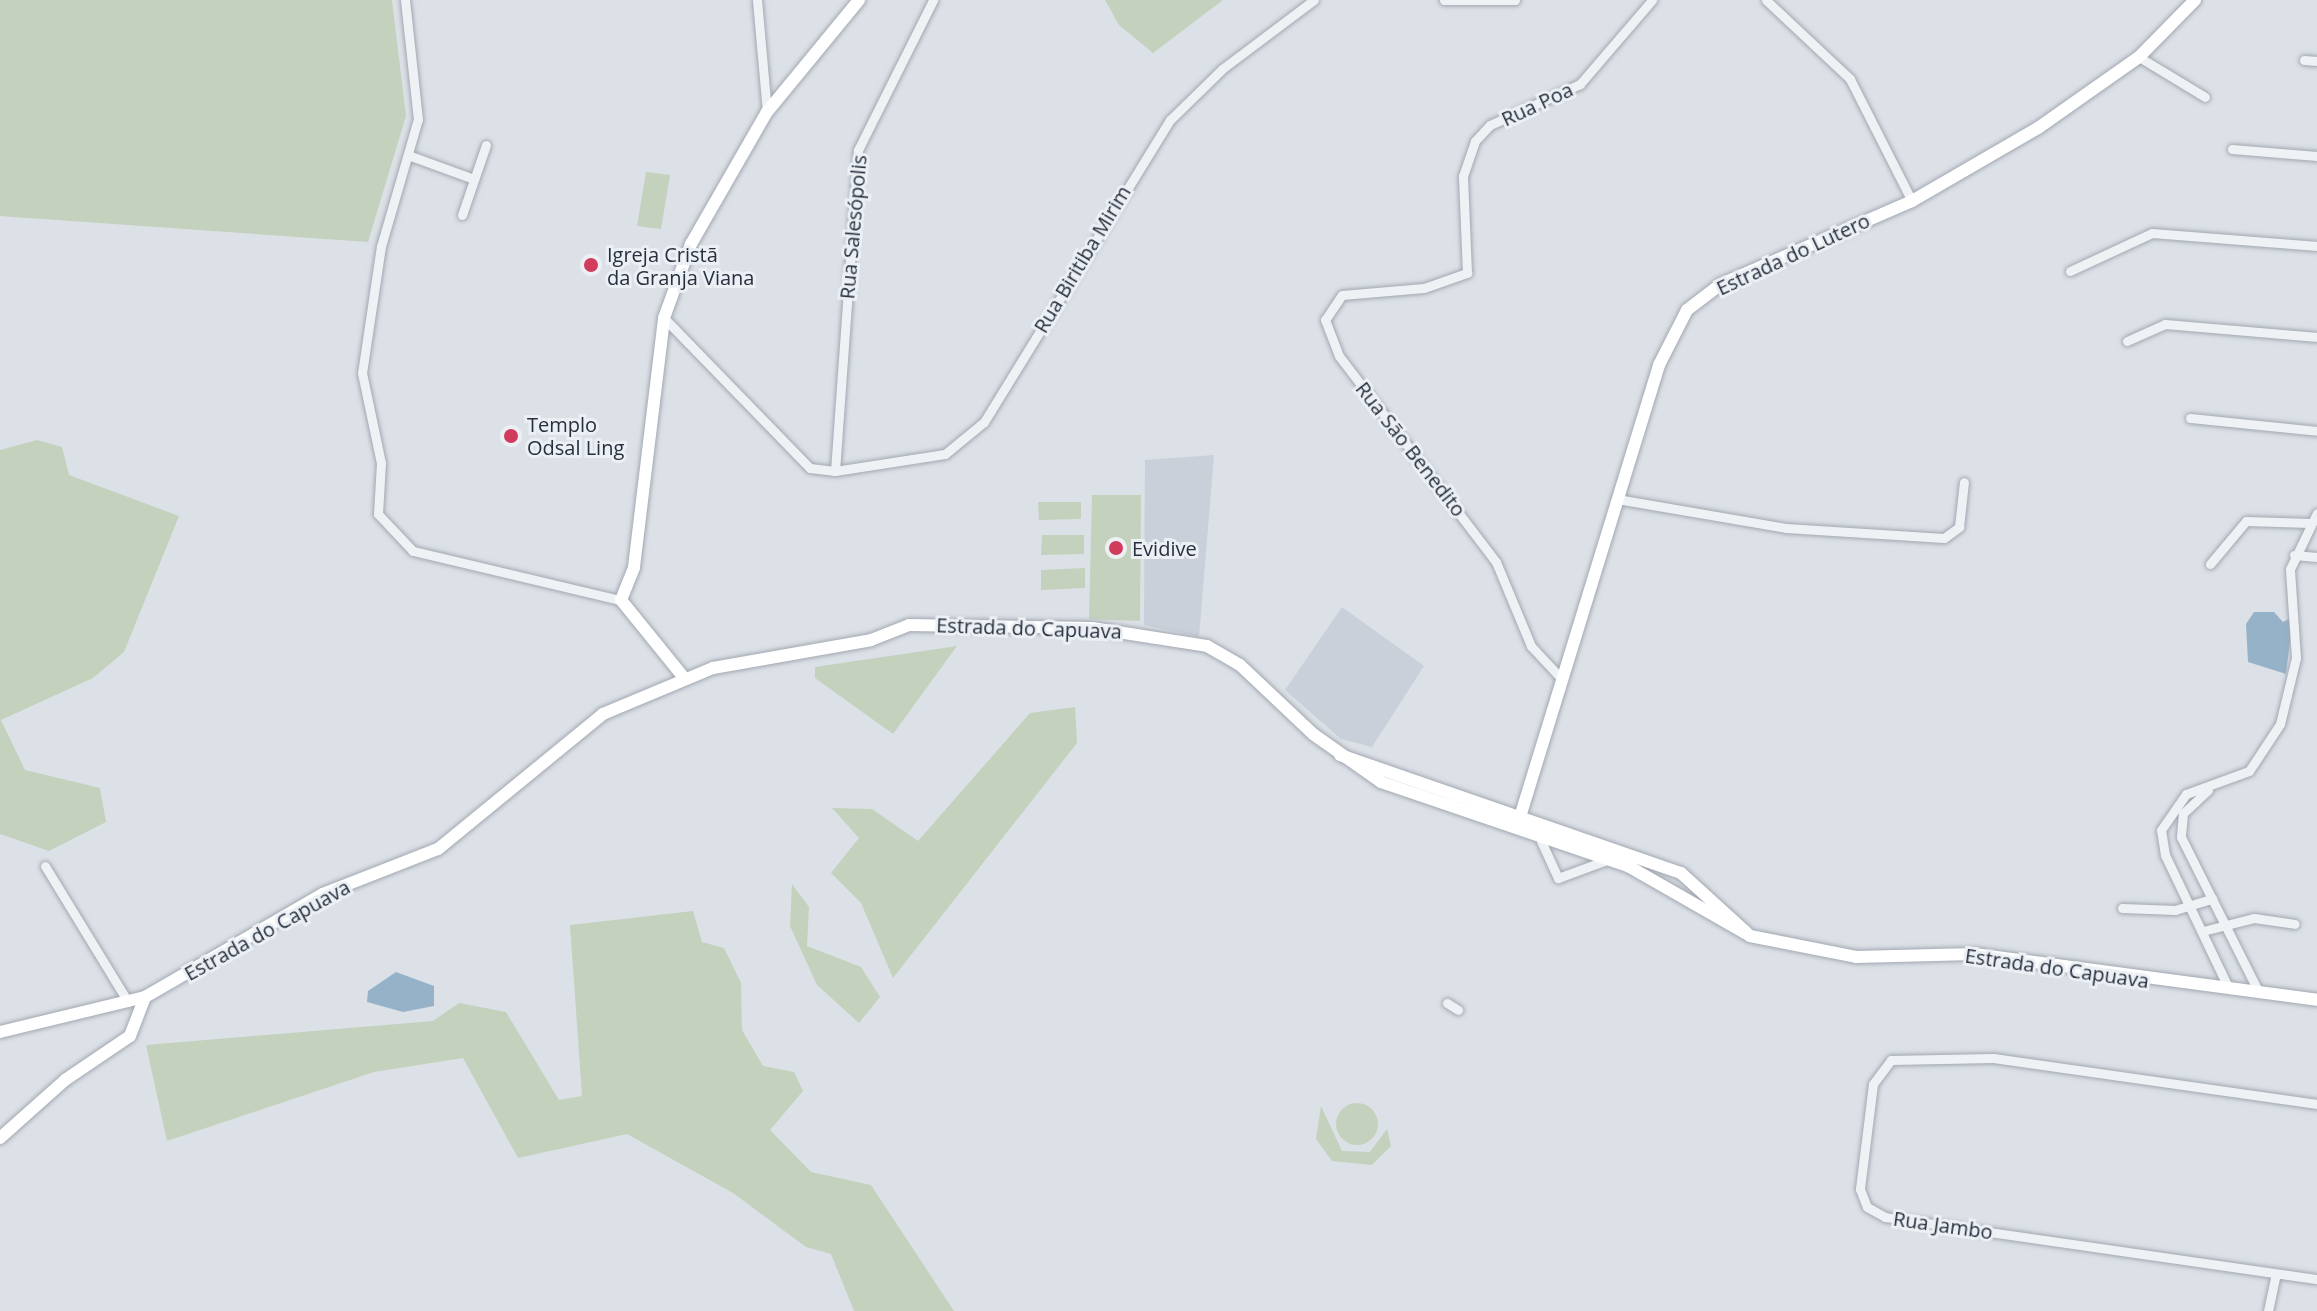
<!DOCTYPE html>
<meta charset="utf-8">
<style>
body{margin:0}
#map{position:relative;width:2317px;height:1311px;overflow:hidden;background:#dce1e7;font-family:"Open Sans",sans-serif}
div>[style]{position:absolute}
.built>*{inset:0;background:#cad0d9}
.green>*{inset:0;background:#c4d1bd}
.round{border-radius:50%}
.water>*{inset:0;background:#96b2c8}
.roads{filter:drop-shadow(0 0 2px #a2a8b1) drop-shadow(0 0 2px #a2a8b1)}
.street>*{height:9px;margin:-4.5px;padding:0 4.5px;transform-origin:4.5px;border-radius:4.5px;background:#eff2f5}
.secondary>*{height:12px;margin:-6px;padding:0 6px;transform-origin:6px;border-radius:6px;background:#fff}
.dots>*{width:22px;height:22px;translate:-50% -50%;box-sizing:border-box;border:4px solid #ecf0f5;border-radius:50%}
span{translate:-50% -50%;white-space:nowrap;text-align:center;line-height:1.15;-webkit-text-stroke:6px #ecf0f5;paint-order:stroke}
.street-label{font-size:20px;color:#26303e}
.poi-label{font-size:20px;color:#26303e}
.left{translate:0 -50%;text-align:left}
</style>
<div id="map">
<div class="built">
<div style="clip-path:polygon(1214px 455px,1199px 637px,1144px 625px,1145px 460px)"></div>
<div style="clip-path:polygon(1342px 607px,1424px 666px,1372px 747px,1341px 739px,1285px 690px)"></div>
</div>
<div class="green">
<div style="clip-path:polygon(0 0,392px 0,406px 116px,368px 242px,0 216px)"></div>
<div style="clip-path:polygon(1105px 0,1223px 0,1153px 53px,1119px 25px)"></div>
<div style="clip-path:polygon(646px 172px,670px 175px,661px 229px,637px 226px)"></div>
<div style="clip-path:polygon(37px 440px,62px 447px,69px 475px,179px 516px,124px 652px,93px 678px,1px 720px,25px 770px,100px 788px,106px 822px,49px 851px,0 834px,0 450px)"></div>
<div style="clip-path:polygon(1092px 495px,1141px 495px,1140px 621px,1089px 619px)"></div>
<div style="clip-path:polygon(1038px 502px,1081px 502px,1081px 519px,1039px 520px)"></div>
<div style="clip-path:polygon(1042px 535px,1084px 535px,1084px 554px,1041px 555px)"></div>
<div style="clip-path:polygon(1085px 568px,1085px 588px,1041px 590px,1041px 570px)"></div>
<div style="clip-path:polygon(957px 646px,893px 734px,815px 678px,815px 667px)"></div>
<div style="clip-path:polygon(1075px 707px,1077px 743px,893px 978px,861px 903px,831px 873px,859px 838px,832px 808px,872px 809px,918px 841px,1030px 713px)"></div>
<div style="clip-path:polygon(792px 884px,809px 907px,807px 946px,861px 967px,880px 997px,859px 1023px,817px 985px,790px 926px)"></div>
<div style="clip-path:polygon(693px 911px,702px 942px,724px 948px,741px 983px,742px 1030px,763px 1066px,794px 1072px,803px 1091px,770px 1130px,811px 1172px,871px 1185px,954px 1311px,854px 1311px,831px 1254px,806px 1247px,733px 1193px,627px 1134px,518px 1158px,463px 1058px,374px 1072px,167px 1141px,146px 1045px,433px 1021px,459px 1003px,506px 1012px,559px 1100px,582px 1096px,570px 925px)"></div>
<div class="round" style="left:1336px;top:1103px;width:42px;height:42px"></div>
<div style="clip-path:polygon(1321px 1106px,1342px 1151px,1370px 1152px,1387px 1129px,1391px 1146px,1372px 1165px,1332px 1161px,1316px 1139px)"></div>
</div>
<div class="water">
<div style="clip-path:polygon(2254px 612px,2274px 612px,2283px 622px,2293px 617px,2286px 674px,2248px 662px,2246px 624px)"></div>
<div style="clip-path:polygon(396px 972px,434px 986px,434px 1006px,403px 1012px,367px 1002px,368px 991px)"></div>
</div>
<div class="roads">
<div class="street">
<div style="left:405px;top:0;width:120px;rotate:83.8deg"></div>
<div style="left:418px;top:119px;width:132px;rotate:106.2deg"></div>
<div style="left:381px;top:246px;width:128px;rotate:98.5deg"></div>
<div style="left:362px;top:373px;width:92px;rotate:78.1deg"></div>
<div style="left:381px;top:463px;width:51px;rotate:93.4deg"></div>
<div style="left:378px;top:514px;width:51px;rotate:46.6deg"></div>
<div style="left:413px;top:551px;width:214px;rotate:13.3deg"></div>
<div style="left:757px;top:0;width:112px;rotate:84.9deg"></div>
<div style="left:1444px;top:0;width:71px"></div>
<div style="left:1766px;top:0;width:115px;rotate:43.2deg"></div>
<div style="left:1850px;top:79px;width:137px;rotate:63.1deg"></div>
<div style="left:2139px;top:57px;width:77px;rotate:31.2deg"></div>
<div style="left:2304px;top:60px;width:13px;rotate:4deg"></div>
<div style="left:2232px;top:149px;width:85px;rotate:4.7deg"></div>
<div style="left:408px;top:155px;width:70px;rotate:20deg"></div>
<div style="left:462px;top:215px;width:74px;rotate:-71.1deg"></div>
<div style="left:2070px;top:271px;width:90px;rotate:-24.9deg"></div>
<div style="left:2152px;top:233px;width:166px;rotate:4.5deg"></div>
<div style="left:664px;top:318px;width:209px;rotate:45.8deg"></div>
<div style="left:810px;top:468px;width:25px;rotate:7deg"></div>
<div style="left:835px;top:471px;width:111px;rotate:-8.8deg"></div>
<div style="left:945px;top:454px;width:50px;rotate:-39.4deg"></div>
<div style="left:984px;top:422px;width:355px;rotate:-58.4deg"></div>
<div style="left:1170px;top:120px;width:73px;rotate:-44.4deg"></div>
<div style="left:1222px;top:69px;width:115px;rotate:-36.9deg"></div>
<div style="left:2127px;top:341px;width:42px;rotate:-24.1deg"></div>
<div style="left:2165px;top:324px;width:153px;rotate:4.9deg"></div>
<div style="left:2190px;top:418px;width:128px;rotate:5.8deg"></div>
<div style="left:835px;top:471px;width:322px;rotate:-85.9deg"></div>
<div style="left:858px;top:150px;width:168px;rotate:-63.4deg"></div>
<div style="left:1617px;top:499px;width:171px;rotate:9.7deg"></div>
<div style="left:1786px;top:528px;width:158px;rotate:3.6deg"></div>
<div style="left:1944px;top:538px;width:19px;rotate:-36deg"></div>
<div style="left:1959px;top:527px;width:45px;rotate:-83.7deg"></div>
<div style="left:2294px;top:555px;width:23px;rotate:5deg"></div>
<div style="left:2210px;top:564px;width:56px;rotate:-50.1deg"></div>
<div style="left:2246px;top:521px;width:65px;rotate:1.8deg"></div>
<div style="left:1558px;top:675px;width:40px;rotate:-133deg"></div>
<div style="left:1531px;top:646px;width:91px;rotate:-112.6deg"></div>
<div style="left:1496px;top:562px;width:259px;rotate:-127.3deg"></div>
<div style="left:1339px;top:356px;width:39px;rotate:-111deg"></div>
<div style="left:1325px;top:320px;width:30px;rotate:-56deg"></div>
<div style="left:1342px;top:295px;width:82px;rotate:-4.9deg"></div>
<div style="left:1424px;top:288px;width:46px;rotate:-19.2deg"></div>
<div style="left:1467px;top:273px;width:97px;rotate:-92.4deg"></div>
<div style="left:1463px;top:176px;width:37px;rotate:-71deg"></div>
<div style="left:1475px;top:141px;width:22px;rotate:-47deg"></div>
<div style="left:1490px;top:125px;width:99px;rotate:-24.5deg"></div>
<div style="left:1580px;top:84px;width:111px;rotate:-49.4deg"></div>
<div style="left:2208px;top:790px;width:34px;rotate:137deg"></div>
<div style="left:2183px;top:813px;width:24px;rotate:95deg"></div>
<div style="left:2181px;top:837px;width:172px;rotate:63.4deg"></div>
<div style="left:1541px;top:841px;width:41px;rotate:65.3deg"></div>
<div style="left:1558px;top:878px;width:52px;rotate:-20.2deg"></div>
<div style="left:45px;top:866px;width:159px;rotate:58.6deg"></div>
<div style="left:2122px;top:908px;width:53px;rotate:2.2deg"></div>
<div style="left:2175px;top:910px;width:39px;rotate:-17deg"></div>
<div style="left:2203px;top:931px;width:53px;rotate:-14.3deg"></div>
<div style="left:2254px;top:918px;width:41px;rotate:8.3deg"></div>
<div style="left:2228px;top:987px;width:146px;rotate:-115.5deg"></div>
<div style="left:2165px;top:855px;width:25px;rotate:-99deg"></div>
<div style="left:2161px;top:830px;width:44px;rotate:-55.2deg"></div>
<div style="left:2186px;top:794px;width:67px;rotate:-20.1deg"></div>
<div style="left:2249px;top:771px;width:56px;rotate:-56.6deg"></div>
<div style="left:2280px;top:724px;width:68px;rotate:-76.4deg"></div>
<div style="left:2296px;top:658px;width:89px;rotate:-93.9deg"></div>
<div style="left:2290px;top:569px;width:62px;rotate:-64.3deg"></div>
<div style="left:1447px;top:1003px;width:13px;rotate:32deg"></div>
<div style="left:2317px;top:1104px;width:327px;rotate:-171.9deg"></div>
<div style="left:1993px;top:1058px;width:102px;rotate:178.9deg"></div>
<div style="left:1891px;top:1060px;width:30px;rotate:127deg"></div>
<div style="left:1873px;top:1084px;width:106px;rotate:97.1deg"></div>
<div style="left:1860px;top:1189px;width:19px;rotate:69deg"></div>
<div style="left:1867px;top:1207px;width:21px;rotate:29deg"></div>
<div style="left:1885px;top:1217px;width:436px;rotate:8.2deg"></div>
<div style="left:2268px;top:1311px;width:38px;rotate:-78deg"></div>
</div>
<div class="secondary">
<div style="left:685px;top:679px;width:102px;rotate:-129deg"></div>
<div style="left:621px;top:600px;width:35px;rotate:-68deg"></div>
<div style="left:634px;top:567px;width:251px;rotate:-83.1deg"></div>
<div style="left:664px;top:318px;width:79px;rotate:-70deg"></div>
<div style="left:691px;top:244px;width:152px;rotate:-60.1deg"></div>
<div style="left:767px;top:112px;width:145px;rotate:-50.6deg"></div>
<div style="left:1340px;top:755px;width:361px;rotate:19.1deg"></div>
<div style="left:1681px;top:873px;width:89px;rotate:42.3deg"></div>
<div style="left:1520px;top:817px;width:473px;rotate:-72.9deg"></div>
<div style="left:1659px;top:365px;width:62px;rotate:-63deg"></div>
<div style="left:1687px;top:310px;width:43px;rotate:-37.4deg"></div>
<div style="left:1721px;top:284px;width:208px;rotate:-23.5deg"></div>
<div style="left:1912px;top:201px;width:146px;rotate:-30.1deg"></div>
<div style="left:2038px;top:128px;width:123px;rotate:-35.1deg"></div>
<div style="left:2139px;top:57px;width:80px;rotate:-45.5deg"></div>
<div style="left:0;top:1032px;width:149px;rotate:-13.6deg"></div>
<div style="left:145px;top:997px;width:206px;rotate:-30.1deg"></div>
<div style="left:323px;top:894px;width:123px;rotate:-21.4deg"></div>
<div style="left:438px;top:849px;width:213px;rotate:-39.3deg"></div>
<div style="left:603px;top:714px;width:119px;rotate:-22.7deg"></div>
<div style="left:713px;top:668px;width:160px;rotate:-10deg"></div>
<div style="left:871px;top:640px;width:41px;rotate:-21.5deg"></div>
<div style="left:909px;top:625px;width:183px;rotate:0.9deg"></div>
<div style="left:1092px;top:628px;width:116px;rotate:8.9deg"></div>
<div style="left:1207px;top:646px;width:38px;rotate:30deg"></div>
<div style="left:1240px;top:665px;width:100px;rotate:43.4deg"></div>
<div style="left:1313px;top:734px;width:83px;rotate:35.2deg"></div>
<div style="left:1381px;top:782px;width:261px;rotate:18.8deg"></div>
<div style="left:1628px;top:866px;width:141px;rotate:29.8deg"></div>
<div style="left:1750px;top:936px;width:108px;rotate:11.2deg"></div>
<div style="left:1856px;top:957px;width:118px;rotate:-1.5deg"></div>
<div style="left:1974px;top:954px;width:346px;rotate:7.6deg"></div>
<div style="left:0;top:1138px;width:87px;rotate:-41.7deg"></div>
<div style="left:65px;top:1080px;width:78px;rotate:-34.1deg"></div>
<div style="left:130px;top:1036px;width:42px;rotate:-69deg"></div>
</div>
</div>
<div class="dots">
<div style="left:591px;top:265px;background:#d13c5d"></div>
<div style="left:511px;top:436px;background:#d13c5d"></div>
<div style="left:1116px;top:548px;background:#d13c5d"></div>
</div>
<div class="street-label">
<span style="left:1537px;top:104px;rotate:-25deg">Rua Poa</span>
<span style="left:853px;top:227px;rotate:-85deg">Rua Salesópolis</span>
<span style="left:1793px;top:254px;rotate:-25deg">Estrada do Lutero</span>
<span style="left:1082px;top:259px;rotate:-59deg">Rua Biritiba Mirim</span>
<span style="left:1411px;top:449px;rotate:52deg">Rua São Benedito</span>
<span style="left:1029px;top:628px;rotate:2deg">Estrada do Capuava</span>
<span style="left:267px;top:930px;rotate:-29deg">Estrada do Capuava</span>
<span style="left:2057px;top:968px;rotate:8deg">Estrada do Capuava</span>
<span style="left:1943px;top:1225px;rotate:8deg">Rua Jambo</span>
</div>
<div class="poi-label">
<span class="left" style="left:607px;top:266px">Igreja Cristã<br>da Granja Viana</span>
<span class="left" style="left:527px;top:436px">Templo<br>Odsal Ling</span>
<span class="left" style="left:1132px;top:548px">Evidive</span>
</div>
</div>
